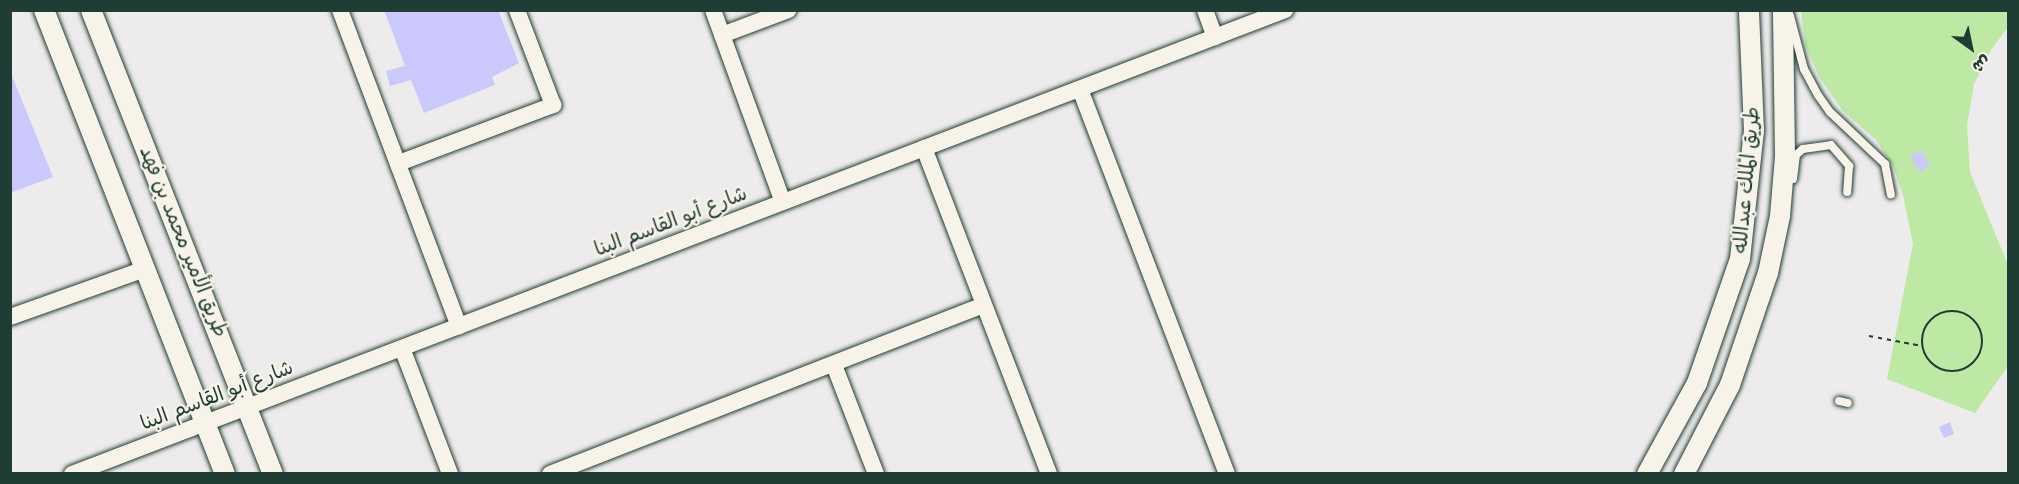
<!DOCTYPE html>
<meta charset="utf-8">
<style>
body{margin:0}
#map{position:relative;width:2019px;height:484px;overflow:hidden;background:#eeebec;font-family:"Balsamiq Sans","Playpen Sans Arabic",sans-serif}
div>[style]{position:absolute}
.green>*{inset:0;background:#bee9a5}
.building>*{inset:0;background:#cbc9fc}
.path>*{height:2px;margin-top:-1px;transform-origin:0;background:repeating-linear-gradient(90deg,#1f3d34 0 4.5px,transparent 0 9px)}
.path>.ring{margin:-1px;padding:0;box-sizing:content-box;background:none;border:2px solid #1f3d34;border-radius:50%}
.roads{filter:drop-shadow(0 0 2px #1f3d34) drop-shadow(0 0 2px #1f3d34)}
.service>*{height:8px;margin:-4px;padding:0 4px;transform-origin:4px;border-radius:4px;background:#f7f3e8}
.minor>*{height:16px;margin:-8px;padding:0 8px;transform-origin:8px;border-radius:8px;background:#f7f3e8}
.tertiary>*{height:20px;margin:-10px;padding:0 10px;transform-origin:10px;border-radius:10px;background:#f7f3e8}
span{translate:-50% -50%;white-space:nowrap;text-align:center;line-height:1.15;-webkit-text-stroke:4.5px #f7f3e8;paint-order:stroke}
.street-label{font-size:20px;color:#1f3d34}
.frame{position:absolute;inset:0;border:12px solid #1f3d34;pointer-events:none}
.north{position:absolute;left:1941px;top:18px;width:60px;height:60px;-webkit-text-stroke:4px #f7f3e8;paint-order:stroke;rotate:147deg;font-size:16px;font-weight:700;line-height:24px;text-align:center;color:#1f3d34}
.north::after{content:'';display:block;margin:auto;width:21px;height:27px;background:#1f3d34;clip-path:polygon(50% 0,100% 100%,50% 72%,0 100%)}
</style>
<div id="map">
<div class="green">
<div style="clip-path:polygon(1801px 11px,2008px 11px,2008px 27px,1991px 50px,1974px 84px,1967px 125px,1970px 172px,2008px 265px,2008px 366px,1975px 413px,1887px 379px,1913px 244px,1903px 195px,1893px 166px,1876px 140px,1843px 111px,1819px 77px,1805px 45px)"></div>
</div>
<div class="building">
<div style="clip-path:polygon(384px 10px,498px 10px,519px 63px,492px 77px,495px 85px,424px 113px,411px 80px,390px 86px,386px 71px,405px 66px)"></div>
<div style="clip-path:polygon(10px 71px,53px 177px,10px 193px)"></div>
<div style="clip-path:polygon(1921px 150px,1930px 165px,1920px 172px,1910px 156px)"></div>
<div style="clip-path:polygon(1950px 422px,1954px 434px,1944px 438px,1939px 427px)"></div>
</div>
<div class="path">
<div class="ring" style="left:1922px;top:311px;width:58px;height:58px"></div>
<div style="left:1869px;top:336px;width:54px;rotate:10.7deg"></div>
</div>
<div class="roads">
<div class="service">
<div style="left:1790px;top:16px;width:55px;rotate:75.2deg"></div>
<div style="left:1804px;top:69px;width:30px;rotate:62deg"></div>
<div style="left:1818px;top:95px;width:21px;rotate:55deg"></div>
<div style="left:1830px;top:112px;width:76px;rotate:43.4deg"></div>
<div style="left:1885px;top:164px;width:31px;rotate:79deg"></div>
<div style="left:1793px;top:179px;width:24px;rotate:-83deg"></div>
<div style="left:1796px;top:155px;width:9px;rotate:-41deg"></div>
<div style="left:1803px;top:149px;width:28px;rotate:-8deg"></div>
<div style="left:1831px;top:145px;width:28px;rotate:49deg"></div>
<div style="left:1849px;top:166px;width:26px;rotate:94deg"></div>
<div style="left:1839px;top:401px;width:9px;rotate:13deg"></div>
</div>
<div class="minor">
<div style="left:340px;top:10px;width:338px;rotate:69.4deg"></div>
<div style="left:713px;top:10px;width:204px;rotate:70deg"></div>
<div style="left:1205px;top:10px;width:29px;rotate:70deg"></div>
<div style="left:722px;top:35px;width:71px;rotate:-20.7deg"></div>
<div style="left:1080px;top:89px;width:412px;rotate:69.1deg"></div>
<div style="left:924px;top:148px;width:349px;rotate:69deg"></div>
<div style="left:399px;top:163px;width:165px;rotate:-20.6deg"></div>
<div style="left:553px;top:105px;width:102px;rotate:-110.8deg"></div>
<div style="left:10px;top:317px;width:143px;rotate:-19.6deg"></div>
<div style="left:402px;top:348px;width:135px;rotate:69.1deg"></div>
<div style="left:834px;top:365px;width:117px;rotate:68.9deg"></div>
<div style="left:72px;top:474px;width:1299px;rotate:-20.93deg"></div>
<div style="left:550px;top:474px;width:465px;rotate:-21.3deg"></div>
</div>
<div class="tertiary">
<div style="left:44px;top:10px;width:498px;rotate:68.7deg"></div>
<div style="left:91px;top:10px;width:498px;rotate:68.6deg"></div>
<div style="left:1647px;top:474px;width:104px;rotate:-61.2deg"></div>
<div style="left:1697px;top:383px;width:131px;rotate:-70.9deg"></div>
<div style="left:1740px;top:259px;width:129px;rotate:-83.8deg"></div>
<div style="left:1754px;top:131px;width:121px;rotate:-92.4deg"></div>
<div style="left:1684px;top:474px;width:100px;rotate:-62.7deg"></div>
<div style="left:1730px;top:385px;width:118px;rotate:-71.3deg"></div>
<div style="left:1768px;top:273px;width:58px;rotate:-78.1deg"></div>
<div style="left:1780px;top:216px;width:60px;rotate:-85.2deg"></div>
<div style="left:1785px;top:156px;width:146px;rotate:-90.8deg"></div>
</div>
</div>
<div class="street-label">
<span style="left:1747px;top:180px;rotate:-85deg">طريق الملك عبدالله</span>
<span style="left:671px;top:222px;rotate:-21deg">شارع أبو القاسم البنا</span>
<span style="left:183px;top:242px;rotate:68deg">طريق الأمير محمد بن فهد</span>
<span style="left:217px;top:396px;rotate:-21deg">شارع أبو القاسم البنا</span>
</div>
<div class="frame"></div>
<div class="north">ش</div>
</div>
